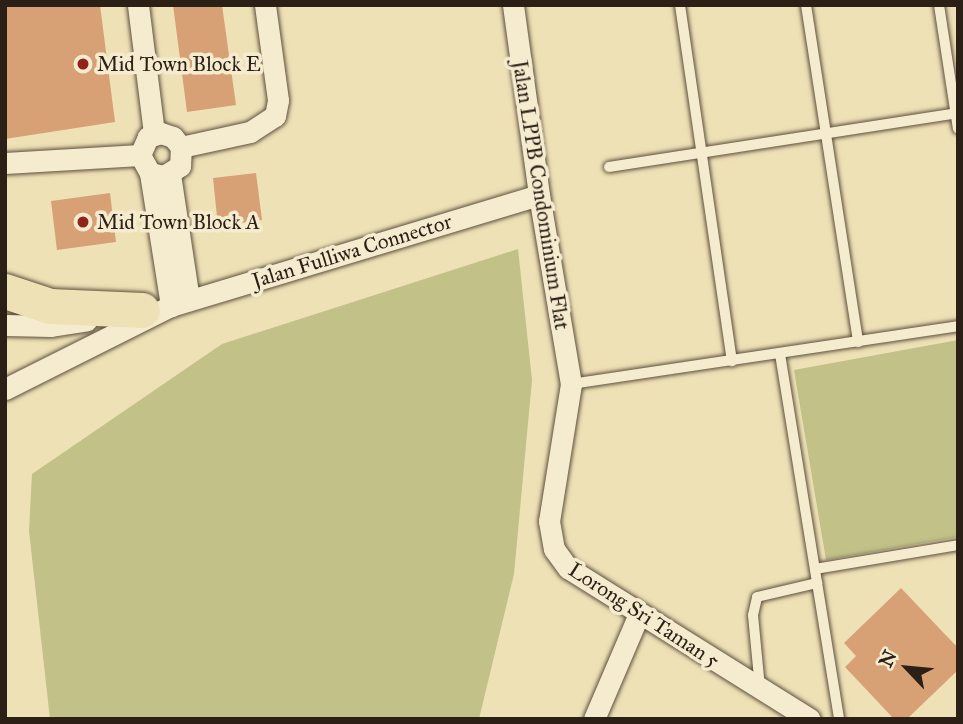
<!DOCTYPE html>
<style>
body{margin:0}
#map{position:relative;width:963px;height:724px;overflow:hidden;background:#efe1b6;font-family:"IM FELL Great Primer",serif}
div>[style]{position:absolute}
.green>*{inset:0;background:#c1c188}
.building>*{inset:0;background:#d7a075}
.roads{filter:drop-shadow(0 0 2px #5c503e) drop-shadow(0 0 2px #5c503e)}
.lane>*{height:10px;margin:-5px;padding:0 5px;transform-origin:5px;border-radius:5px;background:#f5ecd0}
.street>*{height:21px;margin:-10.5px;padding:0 10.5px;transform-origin:10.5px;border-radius:10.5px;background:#f5ecd0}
.primary>*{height:35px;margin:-17.5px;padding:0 17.5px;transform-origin:17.5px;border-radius:17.5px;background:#efe1b6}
.dots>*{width:19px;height:19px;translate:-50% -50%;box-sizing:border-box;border:4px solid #f5ecd0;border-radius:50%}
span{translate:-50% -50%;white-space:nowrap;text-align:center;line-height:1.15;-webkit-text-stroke:7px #f5ecd0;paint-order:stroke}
.poi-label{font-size:21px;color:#2b1f16}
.left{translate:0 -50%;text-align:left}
.street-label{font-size:21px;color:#2b1f16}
.frame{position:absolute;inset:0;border:7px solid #2b1f16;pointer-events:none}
.north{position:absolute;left:872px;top:633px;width:70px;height:70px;-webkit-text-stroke:5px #f5ecd0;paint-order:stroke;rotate:296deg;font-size:19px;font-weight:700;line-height:28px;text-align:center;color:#2b1f16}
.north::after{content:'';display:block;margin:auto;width:24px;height:32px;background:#2b1f16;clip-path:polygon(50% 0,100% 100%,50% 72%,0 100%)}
</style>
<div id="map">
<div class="green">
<div style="clip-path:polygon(518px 249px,532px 380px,514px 574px,479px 719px,50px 719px,29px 531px,32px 474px,222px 344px)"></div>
<div style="clip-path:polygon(958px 340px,958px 537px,826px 560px,794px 370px)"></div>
</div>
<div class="building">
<div style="clip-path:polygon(5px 5px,100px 5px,115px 122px,5px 139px)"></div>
<div style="clip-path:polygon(173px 5px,222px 5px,236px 105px,187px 112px)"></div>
<div style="clip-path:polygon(256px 173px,262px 220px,218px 226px,213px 178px)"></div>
<div style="clip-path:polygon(110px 193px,116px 242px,57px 250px,51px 201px)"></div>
<div style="clip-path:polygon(901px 588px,958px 648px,958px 670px,907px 719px,894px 719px,845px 667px,856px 656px,844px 643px)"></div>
</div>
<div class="roads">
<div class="lane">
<div style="left:680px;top:5px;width:360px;rotate:81.7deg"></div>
<div style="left:806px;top:5px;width:341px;rotate:81.2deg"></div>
<div style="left:939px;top:5px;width:125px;rotate:81.3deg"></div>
<div style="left:609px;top:167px;width:353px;rotate:-8.8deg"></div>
<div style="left:780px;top:354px;width:370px;rotate:80.8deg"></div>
<div style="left:571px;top:384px;width:391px;rotate:-8.5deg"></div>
<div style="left:815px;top:569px;width:145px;rotate:-9.5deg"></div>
<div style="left:760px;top:688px;width:73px;rotate:-95.5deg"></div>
<div style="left:753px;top:615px;width:18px;rotate:-77deg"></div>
<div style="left:757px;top:597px;width:62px;rotate:-13.1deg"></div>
</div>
<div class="street">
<div style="left:138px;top:5px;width:130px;rotate:82.9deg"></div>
<div style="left:513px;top:5px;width:192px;rotate:82.2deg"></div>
<div style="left:539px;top:195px;width:192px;rotate:80.4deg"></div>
<div style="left:571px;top:384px;width:139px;rotate:99.1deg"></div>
<div style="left:549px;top:521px;width:28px;rotate:80deg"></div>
<div style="left:554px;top:549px;width:24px;rotate:54deg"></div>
<div style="left:568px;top:568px;width:285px;rotate:32deg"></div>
<div style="left:181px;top:147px;width:71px;rotate:-12.3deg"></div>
<div style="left:250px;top:132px;width:30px;rotate:-33deg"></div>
<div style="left:275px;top:116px;width:16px;rotate:-79deg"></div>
<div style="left:278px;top:100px;width:96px;rotate:-97.8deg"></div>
<div style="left:5px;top:163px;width:135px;rotate:-3.4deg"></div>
<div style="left:150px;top:173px;width:14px;rotate:12deg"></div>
<div style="left:164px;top:176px;width:19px;rotate:-32deg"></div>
<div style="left:180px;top:166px;width:19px;rotate:-87deg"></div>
<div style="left:181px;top:147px;width:13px;rotate:-129deg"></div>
<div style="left:173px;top:137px;width:13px;rotate:-162deg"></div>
<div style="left:161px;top:133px;width:14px;rotate:163deg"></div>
<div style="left:148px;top:137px;width:20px;rotate:114deg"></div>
<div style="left:140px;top:155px;width:21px;rotate:61deg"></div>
<div style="left:150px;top:173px;width:135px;rotate:81deg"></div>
<div style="left:170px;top:174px;width:127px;rotate:81.4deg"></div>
<div style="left:5px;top:325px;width:46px;rotate:1.2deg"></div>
<div style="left:51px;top:326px;width:36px;rotate:-9deg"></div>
<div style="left:5px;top:389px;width:186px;rotate:-26.6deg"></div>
<div style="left:171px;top:306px;width:384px;rotate:-16.8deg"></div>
<div style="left:594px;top:719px;width:114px;rotate:-66.8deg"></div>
</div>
<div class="primary">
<div style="left:5px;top:291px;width:47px;rotate:18.4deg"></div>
<div style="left:50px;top:306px;width:92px;rotate:2.5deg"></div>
</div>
</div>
<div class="dots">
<div style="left:83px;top:64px;background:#8f2418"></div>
<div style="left:83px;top:222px;background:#8f2418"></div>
</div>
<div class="poi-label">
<span class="left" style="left:97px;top:64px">Mid Town Block E</span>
<span class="left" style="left:97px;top:222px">Mid Town Block A</span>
</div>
<div class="street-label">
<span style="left:541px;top:195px;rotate:81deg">Jalan LPPB Condominium Flat</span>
<span style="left:352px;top:251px;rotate:-17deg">Jalan Fulliwa Connector</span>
<span style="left:644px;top:615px;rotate:33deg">Lorong Sri Taman 5</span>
</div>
<div class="frame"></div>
<div class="north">N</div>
</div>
